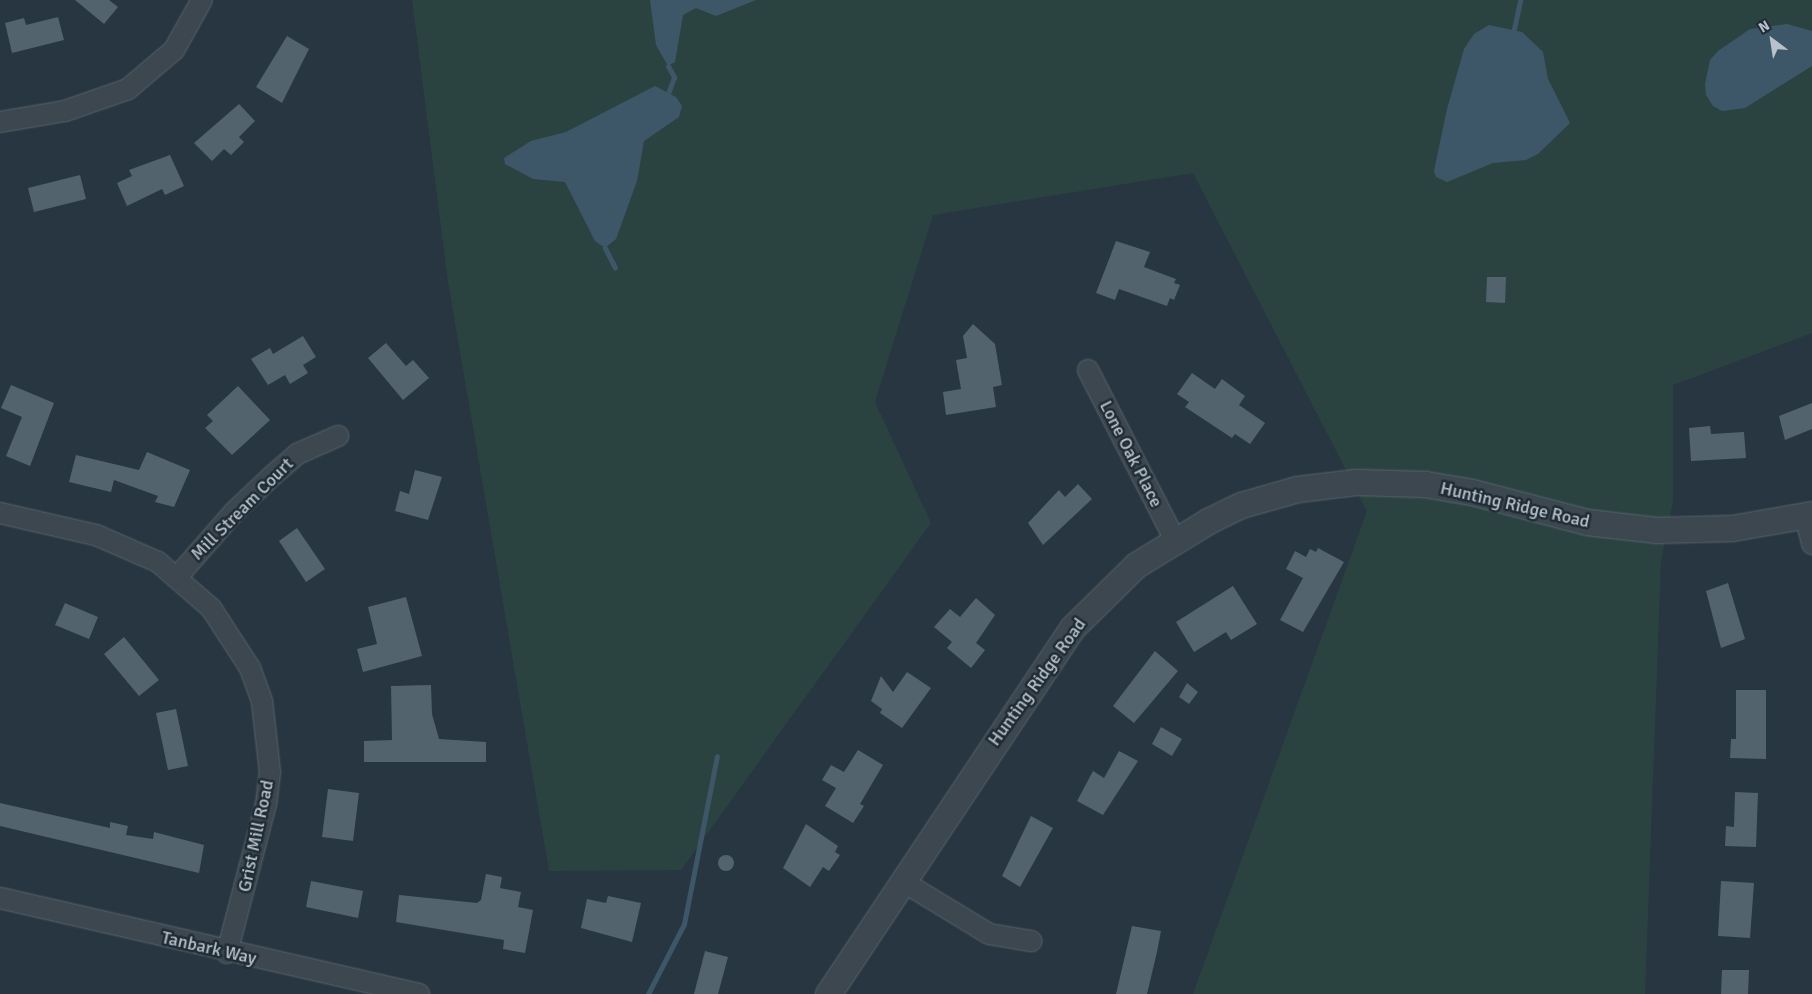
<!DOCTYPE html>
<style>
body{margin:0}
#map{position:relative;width:1812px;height:994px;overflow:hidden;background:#273640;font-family:Signika,sans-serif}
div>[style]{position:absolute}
.green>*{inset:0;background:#2a4341}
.water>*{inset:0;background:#3e5768}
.stream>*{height:5px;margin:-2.5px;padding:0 2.5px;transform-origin:2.5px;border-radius:2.5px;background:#3e5768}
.building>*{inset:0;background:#53636d}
.round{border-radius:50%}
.roads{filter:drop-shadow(0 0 1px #59656d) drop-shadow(0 0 1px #59656d)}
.minor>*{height:20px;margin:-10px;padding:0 10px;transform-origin:10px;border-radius:10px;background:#3c4750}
.tertiary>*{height:25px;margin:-12.5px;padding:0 12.5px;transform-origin:12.5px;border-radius:12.5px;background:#3c4750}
span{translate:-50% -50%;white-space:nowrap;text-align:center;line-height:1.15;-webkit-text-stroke:5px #202c35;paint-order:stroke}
.street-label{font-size:18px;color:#b8c2ca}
.north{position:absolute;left:1747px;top:15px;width:50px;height:50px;-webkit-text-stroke:4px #202c35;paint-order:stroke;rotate:329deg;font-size:14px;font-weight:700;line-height:20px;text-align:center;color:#b8c2ca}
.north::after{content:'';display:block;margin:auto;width:18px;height:22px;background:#b8c2ca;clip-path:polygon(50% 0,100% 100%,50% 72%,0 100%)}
</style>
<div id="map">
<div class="green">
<div style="clip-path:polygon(412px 0,1812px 0,1812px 333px,1673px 385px,1673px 502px,1661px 562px,1645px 994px,1193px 994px,1367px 511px,1193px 173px,933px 215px,875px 402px,931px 523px,681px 870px,549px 871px,448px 282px)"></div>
</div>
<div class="water">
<div style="clip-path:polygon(650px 0,756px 0,716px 16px,696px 8px,683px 15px,675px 62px,668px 66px,656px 45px)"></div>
<div style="clip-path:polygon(1787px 24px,1812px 31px,1812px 66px,1745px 108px,1722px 111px,1713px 106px,1706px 95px,1705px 84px,1710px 60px,1718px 51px,1750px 29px)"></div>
<div style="clip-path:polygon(1489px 25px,1522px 32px,1543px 52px,1548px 79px,1570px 123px,1538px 154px,1526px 160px,1493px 163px,1447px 182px,1436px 177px,1434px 171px,1447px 109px,1464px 49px,1474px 34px)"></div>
<div style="clip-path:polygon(655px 86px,676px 97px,682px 106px,679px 117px,644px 141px,637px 181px,616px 239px,605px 248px,595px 241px,565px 182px,533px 179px,505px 164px,504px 158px,531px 141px,566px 132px)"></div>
</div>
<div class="stream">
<div style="left:1514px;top:29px;width:30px;rotate:-78deg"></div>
<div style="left:668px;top:66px;width:13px;rotate:61deg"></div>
<div style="left:674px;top:77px;width:15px;rotate:110deg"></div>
<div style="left:605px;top:248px;width:22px;rotate:63deg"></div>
<div style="left:648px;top:994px;width:79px;rotate:-62.8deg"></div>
<div style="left:684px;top:924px;width:171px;rotate:-78.9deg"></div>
</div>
<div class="building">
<div style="clip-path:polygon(75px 0,109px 0,118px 7px,104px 24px)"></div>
<div style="clip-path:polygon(58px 17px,64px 40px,12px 53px,5px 23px,24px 18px,26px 25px)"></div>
<div style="clip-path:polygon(287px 36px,309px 49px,282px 103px,256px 87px)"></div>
<div style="clip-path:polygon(239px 104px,255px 121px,239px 137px,244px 142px,231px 155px,224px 149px,212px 161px,194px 143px)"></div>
<div style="clip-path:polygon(170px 155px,184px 186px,165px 195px,162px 189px,127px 206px,117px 183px,132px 176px,129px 170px)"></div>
<div style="clip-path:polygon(80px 175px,86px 199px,34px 212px,28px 188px)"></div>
<div style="clip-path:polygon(1116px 241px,1150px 252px,1144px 267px,1176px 279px,1174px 283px,1180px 285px,1174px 300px,1170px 298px,1167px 306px,1119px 289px,1115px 300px,1096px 293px)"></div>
<div style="clip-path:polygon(1487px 277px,1506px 277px,1505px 303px,1486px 302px)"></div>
<div style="clip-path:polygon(973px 324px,995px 344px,1002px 385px,993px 387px,996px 407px,946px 415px,943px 392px,961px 389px,956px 360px,967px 358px,963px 336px)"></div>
<div style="clip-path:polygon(303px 336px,316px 357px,303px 365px,308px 373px,290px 384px,285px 375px,268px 385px,251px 359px,270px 348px,273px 354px)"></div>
<div style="clip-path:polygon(386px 343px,406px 366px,413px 360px,429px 378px,403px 400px,368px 358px)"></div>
<div style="clip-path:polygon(1192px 373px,1215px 389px,1222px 379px,1245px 396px,1239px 405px,1265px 423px,1250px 444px,1235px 434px,1232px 438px,1185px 407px,1189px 402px,1177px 394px)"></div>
<div style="clip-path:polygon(11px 385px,54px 403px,30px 466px,6px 456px,22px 417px,1px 408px)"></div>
<div style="clip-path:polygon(238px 386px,270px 420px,232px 455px,205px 428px,213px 421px,207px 415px)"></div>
<div style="clip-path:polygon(1812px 403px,1812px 429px,1785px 440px,1779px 416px)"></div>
<div style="clip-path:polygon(1710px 426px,1711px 434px,1744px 432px,1746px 458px,1691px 461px,1689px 428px)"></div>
<div style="clip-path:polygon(147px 452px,190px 470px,174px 507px,155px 502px,158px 496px,114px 480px,111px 492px,69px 482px,76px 455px,139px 470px)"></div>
<div style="clip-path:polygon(415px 470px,442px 477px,428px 520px,395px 511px,400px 491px,409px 494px)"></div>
<div style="clip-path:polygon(1078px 484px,1092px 499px,1043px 545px,1028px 523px,1059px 490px,1065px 497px)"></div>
<div style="clip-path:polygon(297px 528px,325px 569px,306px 582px,279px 541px)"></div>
<div style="clip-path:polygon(1318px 548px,1344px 562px,1303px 632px,1280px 620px,1303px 578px,1286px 569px,1295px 551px,1306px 557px,1310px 549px,1316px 552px)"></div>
<div style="clip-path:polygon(1728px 583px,1745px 639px,1721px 648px,1706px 591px)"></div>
<div style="clip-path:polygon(1233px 586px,1257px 624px,1231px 640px,1226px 632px,1194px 652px,1176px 622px)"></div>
<div style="clip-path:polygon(406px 597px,422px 656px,363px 672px,357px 649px,377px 644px,368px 607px)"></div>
<div style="clip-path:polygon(976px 598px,995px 615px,976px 643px,985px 650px,971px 668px,947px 648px,952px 642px,934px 627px,950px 609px,960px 617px)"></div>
<div style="clip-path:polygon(65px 603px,98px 617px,89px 639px,55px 625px)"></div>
<div style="clip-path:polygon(124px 637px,159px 680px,139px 696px,104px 654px)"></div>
<div style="clip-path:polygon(1155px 651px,1178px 671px,1134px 723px,1113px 706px)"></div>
<div style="clip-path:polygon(907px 672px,931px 688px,902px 728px,880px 713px,882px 709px,871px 701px,881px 676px,893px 692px)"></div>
<div style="clip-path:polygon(1187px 683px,1198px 692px,1189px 704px,1179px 697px)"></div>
<div style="clip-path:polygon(431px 685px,432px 714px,439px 739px,486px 742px,486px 762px,364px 762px,364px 741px,392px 740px,391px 686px)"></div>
<div style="clip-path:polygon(1736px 690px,1766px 690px,1766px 759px,1730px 758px,1731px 739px,1736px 739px)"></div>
<div style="clip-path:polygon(176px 709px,188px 766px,168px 770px,156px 713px)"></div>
<div style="clip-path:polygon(1161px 727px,1182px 739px,1172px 756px,1152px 744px)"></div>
<div style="clip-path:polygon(858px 750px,883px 765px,860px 804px,864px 806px,853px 823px,825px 806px,836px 788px,822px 780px,831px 765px,844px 772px)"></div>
<div style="clip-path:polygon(1119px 751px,1138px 761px,1103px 815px,1077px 801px,1093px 771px,1104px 778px)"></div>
<div style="clip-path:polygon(328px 789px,359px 793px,353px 841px,322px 837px)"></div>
<div style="clip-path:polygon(1735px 792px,1758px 793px,1756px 847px,1725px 846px,1726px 826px,1734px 827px)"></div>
<div style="clip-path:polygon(0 803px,110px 828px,110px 822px,128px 826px,126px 835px,153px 839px,154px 832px,204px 845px,199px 873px,0 826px)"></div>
<div style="clip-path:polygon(1031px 816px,1053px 828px,1020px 887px,1002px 876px)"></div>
<div style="clip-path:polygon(806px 824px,838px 846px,835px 852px,840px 855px,829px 871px,823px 867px,810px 887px,783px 868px)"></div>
<div class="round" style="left:718px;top:855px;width:16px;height:16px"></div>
<div style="clip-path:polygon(486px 874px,502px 877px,500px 888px,521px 892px,518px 907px,533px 910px,525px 953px,503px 949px,504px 940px,396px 922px,399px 895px,477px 903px,481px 900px)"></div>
<div style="clip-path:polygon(311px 881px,363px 891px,358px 918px,306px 907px)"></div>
<div style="clip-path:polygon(1721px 881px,1754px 883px,1750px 938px,1718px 936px)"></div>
<div style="clip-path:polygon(608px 896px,641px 903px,632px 942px,581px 928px,587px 899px,606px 903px)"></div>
<div style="clip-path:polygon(1132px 926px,1161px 931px,1157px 952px,1147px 994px,1116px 994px)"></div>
<div style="clip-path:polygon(705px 951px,728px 957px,718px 994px,694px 994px)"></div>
<div style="clip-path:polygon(1722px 970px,1749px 970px,1748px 994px,1721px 994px)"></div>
</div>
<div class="roads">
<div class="minor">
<div style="left:0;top:122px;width:66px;rotate:-9.6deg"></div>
<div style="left:65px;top:111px;width:67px;rotate:-19.2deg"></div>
<div style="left:128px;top:89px;width:60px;rotate:-40.3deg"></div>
<div style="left:174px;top:50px;width:57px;rotate:-60.8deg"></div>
<div style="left:1088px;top:370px;width:189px;rotate:62.9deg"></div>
<div style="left:0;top:513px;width:98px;rotate:12.9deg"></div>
<div style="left:96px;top:535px;width:68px;rotate:23.5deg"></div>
<div style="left:158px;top:562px;width:70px;rotate:41deg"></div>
<div style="left:211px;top:608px;width:72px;rotate:57deg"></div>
<div style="left:250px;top:668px;width:35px;rotate:70deg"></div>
<div style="left:262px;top:701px;width:71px;rotate:83.6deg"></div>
<div style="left:270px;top:772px;width:32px;rotate:97deg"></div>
<div style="left:266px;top:804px;width:154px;rotate:104.7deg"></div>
<div style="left:1805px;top:515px;width:30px;rotate:76deg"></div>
<div style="left:178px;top:576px;width:85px;rotate:-48.8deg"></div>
<div style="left:234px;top:512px;width:52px;rotate:-43.5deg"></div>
<div style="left:272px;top:476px;width:33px;rotate:-41deg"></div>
<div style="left:297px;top:454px;width:45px;rotate:-23.7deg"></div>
<div style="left:902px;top:881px;width:102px;rotate:31.3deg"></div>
<div style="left:989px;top:934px;width:43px;rotate:9.5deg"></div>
<div style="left:0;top:898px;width:430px;rotate:12.9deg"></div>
</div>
<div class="tertiary">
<div style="left:828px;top:994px;width:440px;rotate:-56.3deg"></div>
<div style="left:1072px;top:628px;width:90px;rotate:-44.5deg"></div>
<div style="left:1136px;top:565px;width:84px;rotate:-31.4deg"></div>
<div style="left:1208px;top:521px;width:37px;rotate:-26deg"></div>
<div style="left:1241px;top:505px;width:58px;rotate:-15.9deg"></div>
<div style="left:1297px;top:489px;width:59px;rotate:-6.8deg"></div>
<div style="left:1356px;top:482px;width:69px;rotate:1.7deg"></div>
<div style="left:1425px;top:484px;width:48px;rotate:9.7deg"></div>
<div style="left:1472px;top:492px;width:119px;rotate:14.6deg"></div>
<div style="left:1587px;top:522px;width:69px;rotate:6.6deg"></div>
<div style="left:1656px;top:530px;width:76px;rotate:-1.5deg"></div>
<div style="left:1732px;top:528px;width:81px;rotate:-9.9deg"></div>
</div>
</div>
<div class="street-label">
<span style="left:1131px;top:454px;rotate:63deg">Lone Oak Place</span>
<span style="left:1515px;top:505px;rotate:13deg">Hunting Ridge Road</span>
<span style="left:242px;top:509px;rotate:-45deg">Mill Stream Court</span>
<span style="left:1037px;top:682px;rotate:-54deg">Hunting Ridge Road</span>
<span style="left:256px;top:836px;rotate:-78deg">Grist Mill Road</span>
<span style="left:209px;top:948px;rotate:13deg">Tanbark Way</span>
</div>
<div class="north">N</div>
</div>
